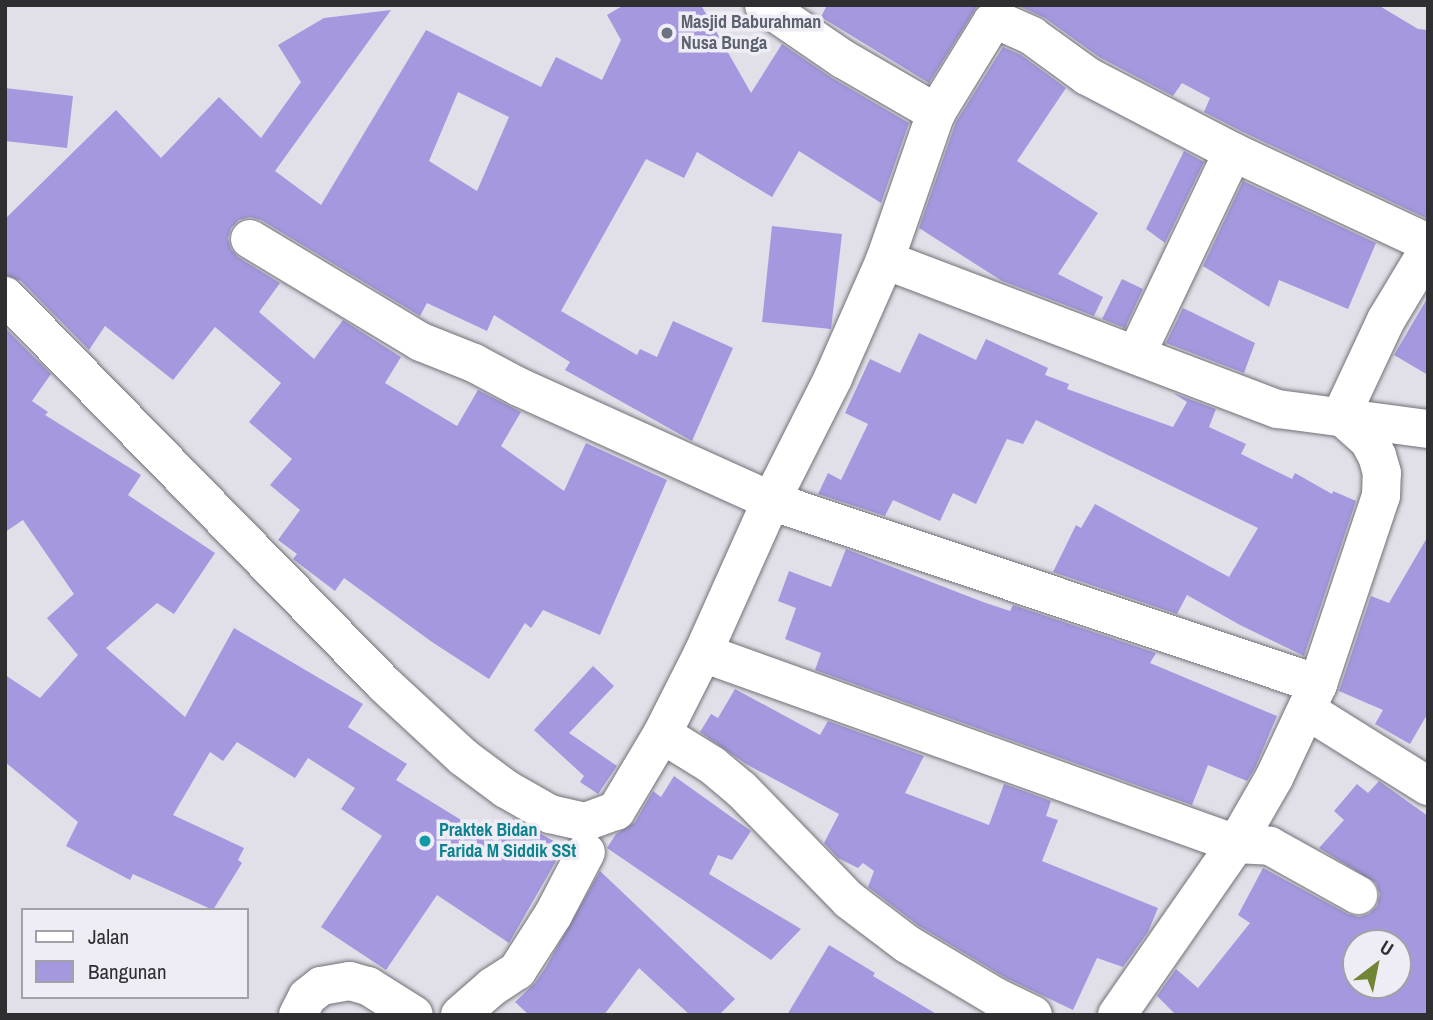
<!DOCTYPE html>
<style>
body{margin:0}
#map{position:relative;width:1433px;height:1020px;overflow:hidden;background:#e1e0e8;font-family:"Archivo Narrow",sans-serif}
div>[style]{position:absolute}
.building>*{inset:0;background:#a598df}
.roads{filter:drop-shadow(0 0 2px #717177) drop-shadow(0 0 2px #717177)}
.minor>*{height:38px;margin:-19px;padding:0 19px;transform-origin:19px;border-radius:19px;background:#fff}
.dots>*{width:19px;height:19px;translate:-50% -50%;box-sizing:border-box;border:4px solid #eeedf5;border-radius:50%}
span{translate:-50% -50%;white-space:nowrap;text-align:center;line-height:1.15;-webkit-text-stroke:7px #eeedf5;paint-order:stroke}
.worship-label{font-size:18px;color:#5b616d;font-weight:700}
.left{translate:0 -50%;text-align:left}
.culture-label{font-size:18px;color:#0d838f;font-weight:700}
.frame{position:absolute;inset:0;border:7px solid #2f2e31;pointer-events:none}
.legend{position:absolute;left:21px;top:908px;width:228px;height:91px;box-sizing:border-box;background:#eeedf5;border:2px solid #a2a1a7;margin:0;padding:9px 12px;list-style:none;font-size:21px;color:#2f2e31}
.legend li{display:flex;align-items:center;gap:14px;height:35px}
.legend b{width:35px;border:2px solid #a2a1a7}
.north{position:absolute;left:1342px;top:929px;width:70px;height:70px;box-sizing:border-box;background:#eeedf5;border:2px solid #a2a1a7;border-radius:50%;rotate:32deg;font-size:19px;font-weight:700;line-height:28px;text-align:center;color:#2f2e31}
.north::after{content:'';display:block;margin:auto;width:24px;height:32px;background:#728535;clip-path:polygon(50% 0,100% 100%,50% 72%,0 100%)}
</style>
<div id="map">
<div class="building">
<div style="clip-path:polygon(evenodd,624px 5px,701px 5px,751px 93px,782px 44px,832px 78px,909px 123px,881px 203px,799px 151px,772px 197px,697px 152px,684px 178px,646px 159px,561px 311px,637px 355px,640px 349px,657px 357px,673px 321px,733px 348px,692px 441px,565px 370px,570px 362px,494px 315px,487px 331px,427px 303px,420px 316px,261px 220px,250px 217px,239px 220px,231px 228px,228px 238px,231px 249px,238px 257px,280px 283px,259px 312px,314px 359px,343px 320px,401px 357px,385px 383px,457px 426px,478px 390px,521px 412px,501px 446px,564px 491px,586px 443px,667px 480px,600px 635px,543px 610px,531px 628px,525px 623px,489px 679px,432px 642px,344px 578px,335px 591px,293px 559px,297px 554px,278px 540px,300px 510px,270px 485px,292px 459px,249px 422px,281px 383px,215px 327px,173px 380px,105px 326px,89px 350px,21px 281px,5px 275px,5px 219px,116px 110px,161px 158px,219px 97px,261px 138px,301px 82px,278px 45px,324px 18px,391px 10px,275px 171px,321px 205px,426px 30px,541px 87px,556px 57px,602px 80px,621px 40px,607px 15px,624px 5px,458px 92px,509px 117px,477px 191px,429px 161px,458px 92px)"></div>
<div style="clip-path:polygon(827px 5px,978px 5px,929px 83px,821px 17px)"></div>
<div style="clip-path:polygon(1017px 5px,1378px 5px,1418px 29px,1428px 30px,1428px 219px,1243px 132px,1204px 112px,1210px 98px,1182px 83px,1173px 96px,1099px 57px,1045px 18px)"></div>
<div style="clip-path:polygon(1003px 47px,1021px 55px,1066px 88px,1017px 161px,1098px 213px,1058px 274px,1103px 297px,1094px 316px,1002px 281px,919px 228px,956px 122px)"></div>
<div style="clip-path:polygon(5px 88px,73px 96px,67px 148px,5px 141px)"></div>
<div style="clip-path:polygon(1184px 151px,1204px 162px,1165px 243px,1146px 229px)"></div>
<div style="clip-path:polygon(1243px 181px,1376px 243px,1348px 309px,1279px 280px,1269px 307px,1203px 266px)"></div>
<div style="clip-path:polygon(772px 226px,842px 234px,831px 329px,762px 322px)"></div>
<div style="clip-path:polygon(1122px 279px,1143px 289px,1125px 328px,1102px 319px)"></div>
<div style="clip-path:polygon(1428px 297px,1428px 375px,1394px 355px)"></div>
<div style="clip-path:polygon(1183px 308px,1255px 343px,1244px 373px,1166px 343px)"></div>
<div style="clip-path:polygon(5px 328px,51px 374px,32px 401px,48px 412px,45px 415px,141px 475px,128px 495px,215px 553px,174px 614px,157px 603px,106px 648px,185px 717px,234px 628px,363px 704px,348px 727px,407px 764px,396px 780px,497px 842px,513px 818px,564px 847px,509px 943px,437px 895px,386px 970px,321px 927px,382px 836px,341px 809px,355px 788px,308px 758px,295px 778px,237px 742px,223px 761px,210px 752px,173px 815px,244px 848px,238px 860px,242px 863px,213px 910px,133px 874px,130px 880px,66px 846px,78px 822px,5px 762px,5px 675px,40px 698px,78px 655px,47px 618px,74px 594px,23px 520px,5px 532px)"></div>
<div style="clip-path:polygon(919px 333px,976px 360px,986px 339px,1048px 368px,1045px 375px,1069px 384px,1067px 389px,1173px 427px,1187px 402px,1173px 393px,1216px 409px,1209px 427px,1246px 444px,1241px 454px,1292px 479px,1295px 473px,1332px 494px,1333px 491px,1356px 501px,1304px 656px,1240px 625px,1187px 595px,1177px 614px,1053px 572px,1076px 525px,1081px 528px,1095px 504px,1229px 577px,1258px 528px,1036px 420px,1023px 444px,1007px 439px,976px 504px,953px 493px,940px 521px,893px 500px,885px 516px,818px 494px,828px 473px,841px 480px,868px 424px,845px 413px,870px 359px,900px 373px)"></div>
<div style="clip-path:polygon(1428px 536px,1428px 713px,1410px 744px,1375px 724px,1383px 710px,1339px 691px,1371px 596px,1389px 603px)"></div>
<div style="clip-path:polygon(846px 549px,983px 602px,1010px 611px,1013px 605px,1156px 653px,1150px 663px,1277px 716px,1255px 768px,1247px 781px,1208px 765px,1192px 805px,815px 670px,821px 653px,785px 639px,796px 608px,778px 601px,789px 571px,831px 587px)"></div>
<div style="clip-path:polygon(593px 666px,614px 686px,569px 733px,617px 766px,598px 794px,580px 782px,584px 776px,534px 730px)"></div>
<div style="clip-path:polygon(735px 689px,820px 735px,828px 721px,924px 756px,905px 793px,989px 825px,1004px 784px,1051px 801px,1046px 816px,1058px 820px,1042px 861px,1158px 908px,1148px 932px,1123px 967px,1097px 958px,1073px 1010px,1006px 978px,919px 926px,868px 887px,874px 871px,863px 863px,858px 868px,838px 858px,824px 843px,839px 814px,746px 764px,700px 732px,711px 714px,718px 718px)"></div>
<div style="clip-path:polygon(674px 776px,751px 831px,732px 860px,718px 855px,709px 874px,801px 929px,771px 960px,607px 848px,616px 834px,635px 822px,653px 791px,661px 797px)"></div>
<div style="clip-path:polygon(evenodd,1379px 781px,1428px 816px,1428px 1015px,1176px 1015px,1157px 996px,1176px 969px,1198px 988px,1250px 923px,1238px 915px,1263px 868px,1348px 914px,1359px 917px,1369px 914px,1377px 906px,1380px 894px,1376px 883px,1319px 848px,1344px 820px,1334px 811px,1357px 784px,1368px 793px,1379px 781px,1356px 943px,1398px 943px,1398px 985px,1356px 985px,1356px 943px)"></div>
<div style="clip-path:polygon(600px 871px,735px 999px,719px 1015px,690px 1015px,639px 968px,604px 1015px,529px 1015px,515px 1002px,535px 983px,546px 967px)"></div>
<div style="clip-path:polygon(829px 945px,875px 973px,873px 976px,938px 1015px,787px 1015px)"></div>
</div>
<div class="roads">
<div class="minor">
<div style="left:764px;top:5px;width:96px;rotate:34.4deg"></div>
<div style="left:843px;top:59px;width:108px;rotate:30.1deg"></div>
<div style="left:250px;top:239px;width:200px;rotate:31.1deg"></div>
<div style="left:421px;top:342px;width:57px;rotate:21.6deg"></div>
<div style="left:474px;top:363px;width:51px;rotate:28.1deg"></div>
<div style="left:519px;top:387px;width:277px;rotate:24.3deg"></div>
<div style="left:771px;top:501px;width:577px;rotate:18.5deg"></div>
<div style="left:885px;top:260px;width:420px;rotate:20.8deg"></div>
<div style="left:1278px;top:409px;width:151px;rotate:7.6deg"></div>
<div style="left:5px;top:296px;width:542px;rotate:45.67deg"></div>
<div style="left:384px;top:684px;width:108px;rotate:42.7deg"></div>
<div style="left:463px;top:757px;width:54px;rotate:36.7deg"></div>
<div style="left:506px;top:789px;width:51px;rotate:29.6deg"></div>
<div style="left:550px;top:814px;width:36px;rotate:13deg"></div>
<div style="left:585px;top:822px;width:33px;rotate:-20deg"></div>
<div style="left:616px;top:811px;width:90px;rotate:-59.1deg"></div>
<div style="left:662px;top:734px;width:91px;rotate:-63.2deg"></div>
<div style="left:703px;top:653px;width:167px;rotate:-65.9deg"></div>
<div style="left:771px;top:501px;width:138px;rotate:-63.2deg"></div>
<div style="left:833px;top:378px;width:129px;rotate:-66.2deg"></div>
<div style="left:885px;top:260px;width:156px;rotate:-70.9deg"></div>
<div style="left:936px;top:113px;width:107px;rotate:-58.4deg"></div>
<div style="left:992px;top:22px;width:7px;rotate:-8deg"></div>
<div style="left:999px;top:21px;width:36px;rotate:24deg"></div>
<div style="left:1032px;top:36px;width:68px;rotate:36deg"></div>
<div style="left:1087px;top:76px;width:165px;rotate:27.5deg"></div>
<div style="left:1233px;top:152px;width:215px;rotate:25deg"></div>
<div style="left:1136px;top:355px;width:225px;rotate:-64.5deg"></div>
<div style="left:1341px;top:416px;width:106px;rotate:-64.9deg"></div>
<div style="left:1386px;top:320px;width:82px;rotate:-59deg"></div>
<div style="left:703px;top:653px;width:566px;rotate:19.72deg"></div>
<div style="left:1236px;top:844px;width:34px;rotate:3deg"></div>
<div style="left:1270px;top:846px;width:101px;rotate:29.1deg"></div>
<div style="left:1308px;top:711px;width:142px;rotate:32deg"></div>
<div style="left:662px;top:734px;width:59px;rotate:31.8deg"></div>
<div style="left:712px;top:765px;width:38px;rotate:40deg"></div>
<div style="left:741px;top:789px;width:155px;rotate:45.8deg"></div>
<div style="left:849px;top:900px;width:73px;rotate:37.2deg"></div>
<div style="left:907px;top:944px;width:104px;rotate:30.8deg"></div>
<div style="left:996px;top:997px;width:41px;rotate:25.9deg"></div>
<div style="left:298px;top:1015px;width:20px;rotate:-63deg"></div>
<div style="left:307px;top:997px;width:18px;rotate:-38deg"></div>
<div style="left:321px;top:986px;width:29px;rotate:-10deg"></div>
<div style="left:350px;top:981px;width:19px;rotate:16deg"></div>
<div style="left:368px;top:986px;width:54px;rotate:32.2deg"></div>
<div style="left:460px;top:1015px;width:43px;rotate:-41.2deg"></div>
<div style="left:492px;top:987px;width:30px;rotate:-33deg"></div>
<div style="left:517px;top:971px;width:67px;rotate:-57.3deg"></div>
<div style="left:553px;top:915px;width:71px;rotate:-62.4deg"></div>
<div style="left:1117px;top:1015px;width:208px;rotate:-55.2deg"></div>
<div style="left:1236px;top:844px;width:76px;rotate:-60.1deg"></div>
<div style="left:1274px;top:778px;width:104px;rotate:-64.9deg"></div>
<div style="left:1318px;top:684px;width:198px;rotate:-71.5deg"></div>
<div style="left:1381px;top:496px;width:23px;rotate:-88deg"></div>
<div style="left:1382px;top:473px;width:18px;rotate:-106deg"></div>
<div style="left:1377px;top:456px;width:17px;rotate:-118deg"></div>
<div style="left:1369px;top:441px;width:38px;rotate:-138deg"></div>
</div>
</div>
<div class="dots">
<div style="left:667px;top:33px;background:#6b7280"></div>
<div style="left:425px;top:841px;background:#0f9aa8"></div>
</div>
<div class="worship-label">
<span class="left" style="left:681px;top:33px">Masjid Baburahman<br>Nusa Bunga</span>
</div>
<div class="culture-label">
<span class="left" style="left:439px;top:841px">Praktek Bidan<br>Farida M Siddik SSt</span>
</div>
<div class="frame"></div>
<ul class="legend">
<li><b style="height:9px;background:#fff"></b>Jalan</li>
<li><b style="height:19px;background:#a598df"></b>Bangunan</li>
</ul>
<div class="north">U</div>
</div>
